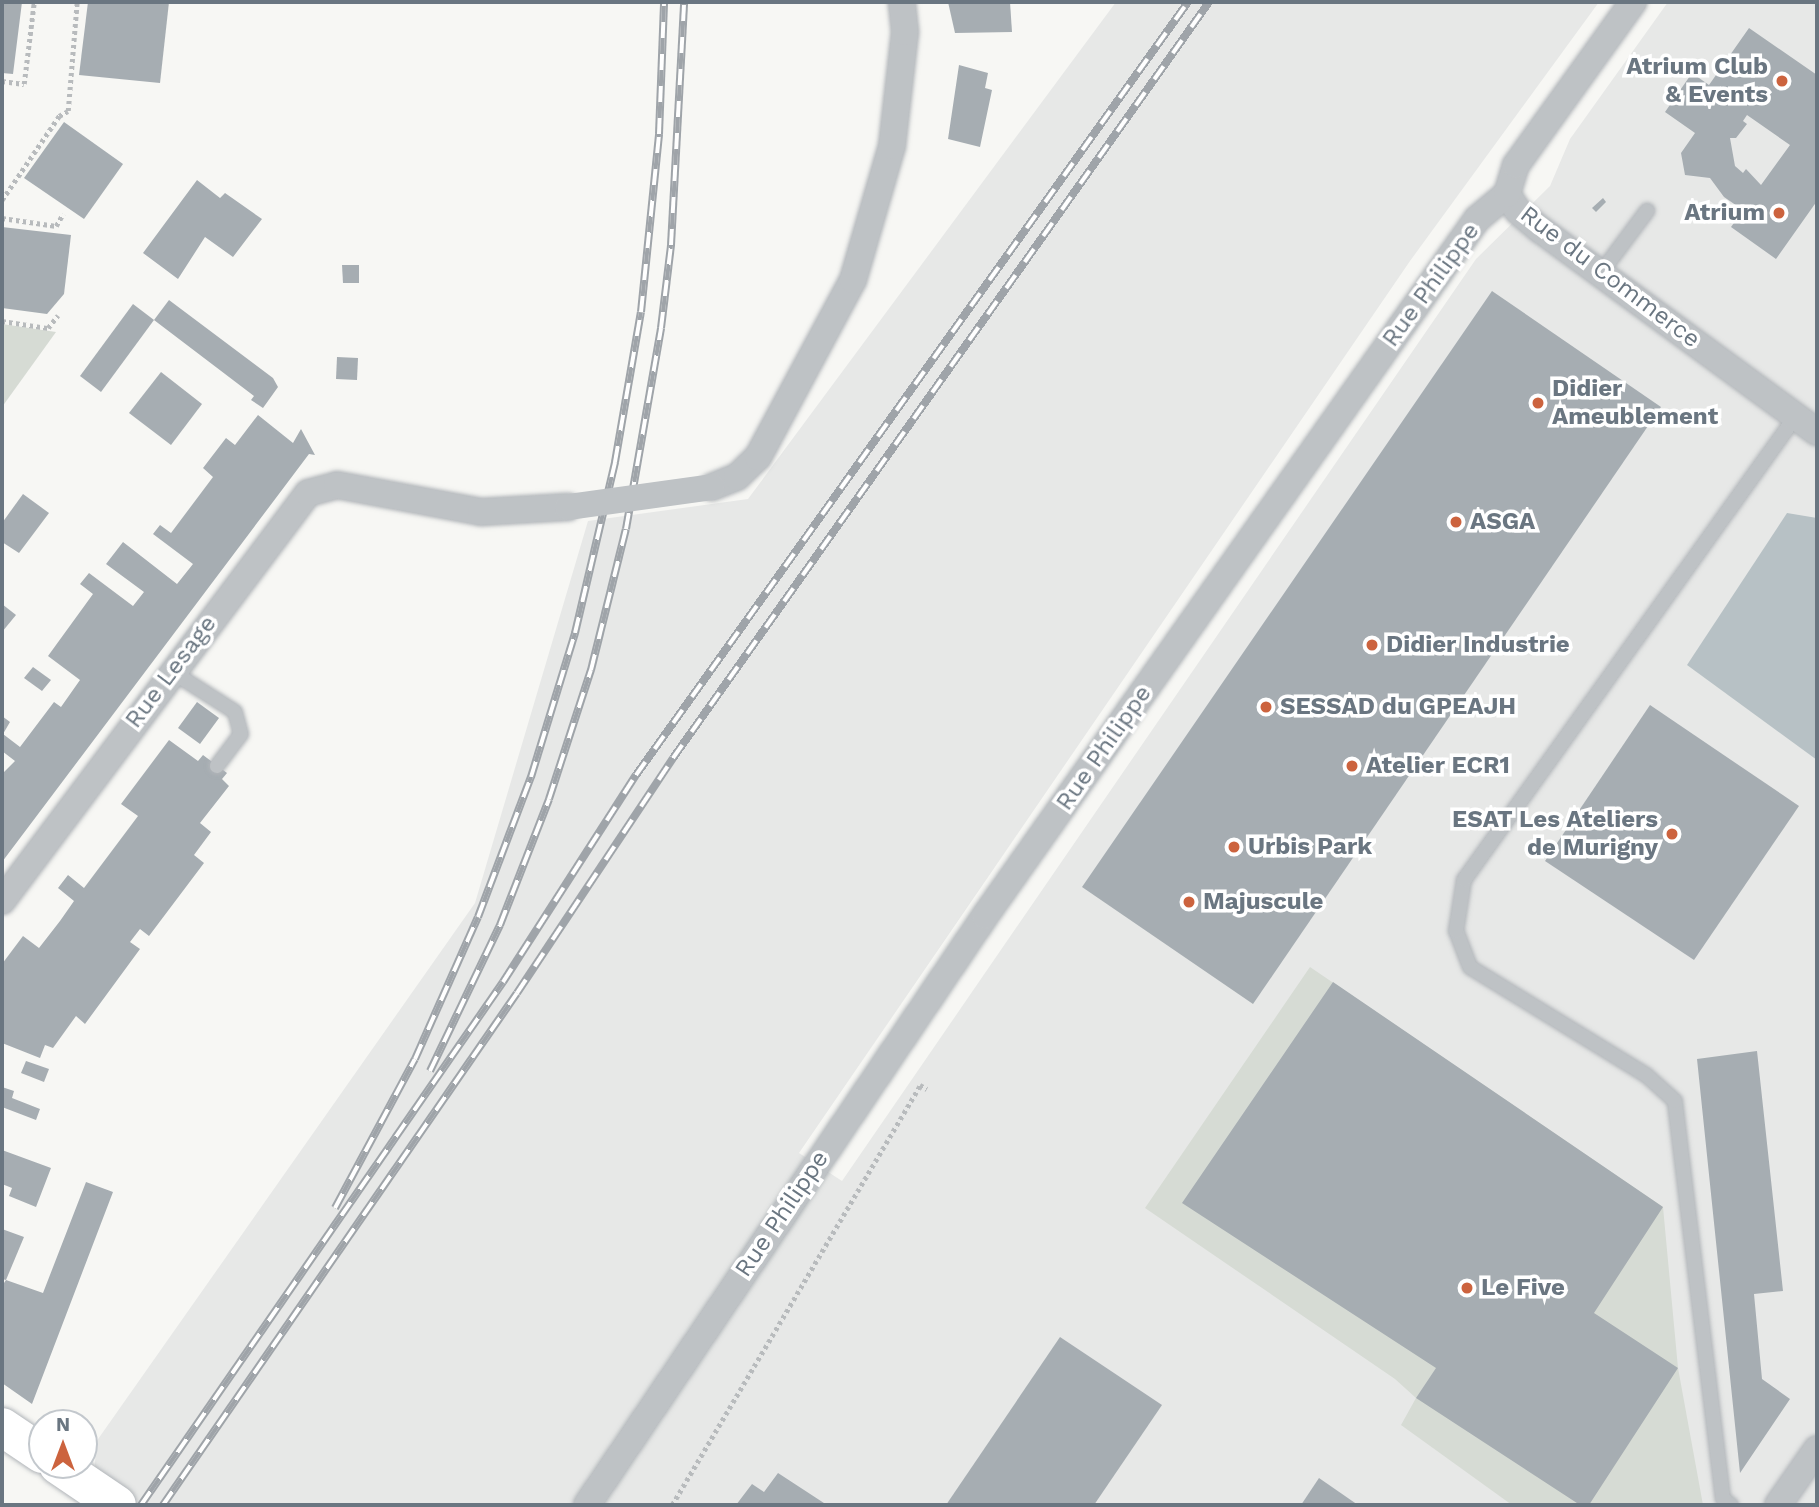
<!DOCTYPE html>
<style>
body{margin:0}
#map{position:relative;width:1819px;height:1507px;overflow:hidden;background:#f7f7f4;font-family:"Work Sans",sans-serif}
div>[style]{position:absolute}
.built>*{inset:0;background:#e7e8e7}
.green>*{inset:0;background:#d6dbd4}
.water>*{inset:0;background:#b7c1c5}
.building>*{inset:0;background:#a6adb2}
.path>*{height:4.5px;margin-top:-2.25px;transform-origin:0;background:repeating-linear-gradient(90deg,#b8bbbd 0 3.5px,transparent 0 7px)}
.roads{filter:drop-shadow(0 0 2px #b1b5b9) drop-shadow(0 0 2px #b1b5b9)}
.lane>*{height:14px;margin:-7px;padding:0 7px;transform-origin:7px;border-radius:7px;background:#bec2c5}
.street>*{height:26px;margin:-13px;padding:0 13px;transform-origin:13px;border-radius:13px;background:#bec2c5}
.secondary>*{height:38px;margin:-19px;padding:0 19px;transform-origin:19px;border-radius:19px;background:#fff}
.rail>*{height:8px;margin-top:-4px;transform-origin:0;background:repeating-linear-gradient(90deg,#fff 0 16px,#9fa4a9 0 32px);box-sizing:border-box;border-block:2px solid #9fa4a9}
.street-bridge>*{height:26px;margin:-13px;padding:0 13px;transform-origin:13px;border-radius:13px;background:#bec2c5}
.dots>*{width:19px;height:19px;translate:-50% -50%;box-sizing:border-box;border:4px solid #fff;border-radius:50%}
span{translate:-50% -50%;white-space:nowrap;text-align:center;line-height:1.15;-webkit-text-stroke:7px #fff;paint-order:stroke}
.poi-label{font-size:24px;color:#6a7681;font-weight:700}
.right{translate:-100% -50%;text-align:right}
.left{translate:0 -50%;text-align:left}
.street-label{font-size:24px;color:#6a7681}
.frame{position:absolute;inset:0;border:4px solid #6a7681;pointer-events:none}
.north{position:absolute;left:28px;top:1409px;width:70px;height:70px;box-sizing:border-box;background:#fff;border:2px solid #c3c8cd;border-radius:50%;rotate:0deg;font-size:19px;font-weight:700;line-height:28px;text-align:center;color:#6a7681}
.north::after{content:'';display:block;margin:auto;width:24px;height:32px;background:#cc633e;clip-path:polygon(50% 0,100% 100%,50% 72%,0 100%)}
</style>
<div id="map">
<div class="built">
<div style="clip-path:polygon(1116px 2px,1599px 2px,1410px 261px,799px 1153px,842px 1181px,1476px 259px,1550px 186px,1570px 139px,1668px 2px,1817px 2px,1817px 1505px,93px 1505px,96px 1442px,475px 903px,588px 521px,748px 499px)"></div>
</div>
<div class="green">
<div style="clip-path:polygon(2px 324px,56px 332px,2px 407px)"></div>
<div style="clip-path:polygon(1310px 967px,1663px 1207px,1678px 1368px,1703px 1505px,1512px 1505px,1401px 1425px,1416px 1398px,1395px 1379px,1145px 1208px)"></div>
</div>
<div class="water">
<div style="clip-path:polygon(1787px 513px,1817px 518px,1817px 760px,1687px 665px)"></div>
</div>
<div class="building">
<div style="clip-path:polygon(2px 2px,22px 2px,13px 74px,2px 73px)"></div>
<div style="clip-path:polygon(88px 2px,169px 2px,160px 83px,79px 75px)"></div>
<div style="clip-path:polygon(948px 2px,1010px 2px,1012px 32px,955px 33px)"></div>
<div style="clip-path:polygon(evenodd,1749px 28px,1817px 75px,1817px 201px,1776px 259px,1731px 227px,1743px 210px,1724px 197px,1710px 178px,1685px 175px,1681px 153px,1695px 133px,1665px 112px,1692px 73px,1709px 85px,1749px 28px,1747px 115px,1790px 145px,1761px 185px,1746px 169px,1743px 173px,1735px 166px,1730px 138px,1736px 138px,1747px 124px,1743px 121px,1747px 115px)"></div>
<div style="clip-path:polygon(959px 65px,988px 73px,985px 88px,992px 90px,980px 147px,948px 139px)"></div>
<div style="clip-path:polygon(64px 122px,123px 164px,84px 219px,24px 178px)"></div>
<div style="clip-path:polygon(197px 180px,220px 198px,225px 193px,262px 219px,233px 257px,205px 237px,178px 279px,143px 253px)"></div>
<div style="clip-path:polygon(1603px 198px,1606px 202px,1596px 212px,1592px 208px)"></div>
<div style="clip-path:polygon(2px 227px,71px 235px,64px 294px,47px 314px,2px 308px)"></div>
<div style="clip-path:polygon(342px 265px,359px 265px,359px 283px,343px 283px)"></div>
<div style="clip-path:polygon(1492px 291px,1661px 407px,1253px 1004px,1082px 887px)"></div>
<div style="clip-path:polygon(169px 300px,273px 378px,278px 387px,263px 408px,251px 400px,254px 396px,154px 320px)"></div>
<div style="clip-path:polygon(133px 304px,154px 320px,101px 392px,80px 376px)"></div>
<div style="clip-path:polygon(337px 357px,358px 358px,357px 380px,336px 379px)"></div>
<div style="clip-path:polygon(161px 372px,202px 404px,171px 445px,129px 413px)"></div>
<div style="clip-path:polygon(258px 415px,293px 443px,301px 429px,315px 455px,309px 454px,2px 862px,2px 774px,15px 761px,2px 751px,2px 716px,10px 722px,3px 734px,20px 747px,54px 702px,61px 707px,80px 680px,48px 656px,93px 594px,80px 584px,89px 573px,133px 606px,144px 592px,106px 564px,123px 542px,177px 584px,193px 564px,153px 534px,160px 525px,171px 533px,213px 477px,203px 468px,226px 438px,235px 445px)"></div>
<div style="clip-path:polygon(23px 494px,49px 513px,19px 553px,2px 542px,2px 523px)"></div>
<div style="clip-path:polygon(2px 604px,16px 615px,2px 632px)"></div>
<div style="clip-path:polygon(33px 667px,51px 680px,42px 691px,24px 678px)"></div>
<div style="clip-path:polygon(197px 702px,219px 718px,200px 744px,178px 728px)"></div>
<div style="clip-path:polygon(1650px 705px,1799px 806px,1694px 960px,1545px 861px)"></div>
<div style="clip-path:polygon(169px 740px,198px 761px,203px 755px,227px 773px,222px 779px,229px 786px,200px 823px,211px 832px,194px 855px,204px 863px,149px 936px,140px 929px,130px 942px,140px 949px,85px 1024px,76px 1016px,53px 1048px,45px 1045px,40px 1058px,2px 1043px,2px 964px,23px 936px,39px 948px,60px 921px,74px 901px,58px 888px,68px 875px,84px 888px,138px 816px,121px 804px)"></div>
<div style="clip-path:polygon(1333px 982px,1663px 1207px,1594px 1313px,1678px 1368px,1589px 1505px,1580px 1505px,1416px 1398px,1436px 1368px,1182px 1203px)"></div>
<div style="clip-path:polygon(1757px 1051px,1783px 1291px,1754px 1294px,1762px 1379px,1790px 1399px,1740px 1473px,1697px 1059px)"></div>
<div style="clip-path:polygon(26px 1061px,49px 1069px,44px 1082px,21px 1073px)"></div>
<div style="clip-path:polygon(2px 1087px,14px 1091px,12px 1098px,40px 1109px,36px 1120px,2px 1107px)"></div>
<div style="clip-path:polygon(2px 1150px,51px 1168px,36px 1207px,9px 1196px,12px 1188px,2px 1184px)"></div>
<div style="clip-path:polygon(86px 1182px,113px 1192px,32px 1404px,2px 1383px,2px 1286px,6px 1280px,43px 1293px)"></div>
<div style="clip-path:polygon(2px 1229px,24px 1237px,6px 1280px,2px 1279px)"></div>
<div style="clip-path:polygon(1060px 1337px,1162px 1405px,1094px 1505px,946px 1505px)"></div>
<div style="clip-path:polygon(778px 1473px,827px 1505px,736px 1505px,752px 1484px,764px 1492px)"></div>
<div style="clip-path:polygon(1319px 1478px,1358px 1505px,1301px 1505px)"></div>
</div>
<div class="path">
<div style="left:2px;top:81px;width:22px;rotate:8deg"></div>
<div style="left:24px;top:84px;width:83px;rotate:-83deg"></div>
<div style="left:2px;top:200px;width:102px;rotate:-55.8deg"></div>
<div style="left:59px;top:116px;width:10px;rotate:-29deg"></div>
<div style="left:68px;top:111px;width:109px;rotate:-85.3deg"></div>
<div style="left:2px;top:218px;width:55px;rotate:8.4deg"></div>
<div style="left:56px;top:226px;width:14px;rotate:-60deg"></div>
<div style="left:2px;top:321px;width:47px;rotate:8.7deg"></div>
<div style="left:48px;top:328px;width:16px;rotate:-52deg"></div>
<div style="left:672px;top:1505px;width:488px;rotate:-59.4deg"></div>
<div style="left:920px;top:1085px;width:8px;rotate:30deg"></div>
</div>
<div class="roads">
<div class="lane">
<div style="left:1600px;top:274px;width:79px;rotate:-53.3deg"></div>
<div style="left:171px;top:671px;width:76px;rotate:32.6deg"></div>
<div style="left:235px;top:712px;width:23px;rotate:75deg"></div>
<div style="left:241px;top:734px;width:40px;rotate:127deg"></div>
<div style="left:1731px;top:1505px;width:10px;rotate:-143deg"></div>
<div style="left:1723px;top:1499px;width:401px;rotate:-96.9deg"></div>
<div style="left:1675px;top:1101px;width:39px;rotate:-138deg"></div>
<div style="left:1646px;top:1075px;width:206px;rotate:-148.5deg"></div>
<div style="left:1470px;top:967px;width:39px;rotate:-111deg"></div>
<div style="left:1456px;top:931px;width:52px;rotate:-81.1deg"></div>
<div style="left:1464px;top:880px;width:571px;rotate:-54.42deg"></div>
</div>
<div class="street">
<div style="left:1507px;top:194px;width:20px;rotate:57deg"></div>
<div style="left:1518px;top:211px;width:30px;rotate:40deg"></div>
<div style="left:1541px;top:230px;width:342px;rotate:36.2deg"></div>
<div style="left:712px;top:487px;width:27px;rotate:-22deg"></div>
<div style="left:737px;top:477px;width:29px;rotate:-44deg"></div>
<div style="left:758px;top:457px;width:201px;rotate:-61.8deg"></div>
<div style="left:853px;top:280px;width:140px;rotate:-73.8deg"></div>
<div style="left:892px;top:146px;width:115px;rotate:-83.5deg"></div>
<div style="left:905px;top:32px;width:30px;rotate:-96deg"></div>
<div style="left:2px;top:901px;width:510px;rotate:-53.13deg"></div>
<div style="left:308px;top:493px;width:30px;rotate:-15deg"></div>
<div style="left:337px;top:485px;width:147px;rotate:10.6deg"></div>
<div style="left:481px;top:512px;width:87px;rotate:-3.3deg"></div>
<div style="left:587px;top:1505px;width:711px;rotate:-55.95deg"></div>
<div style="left:985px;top:916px;width:853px;rotate:-54.78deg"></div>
<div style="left:1477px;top:219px;width:39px;rotate:-40deg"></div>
<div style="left:1507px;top:194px;width:30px;rotate:-73deg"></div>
<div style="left:1516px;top:165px;width:201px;rotate:-54.3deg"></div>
<div style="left:1778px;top:1505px;width:68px;rotate:-55.1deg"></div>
</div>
<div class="secondary">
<div style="left:2px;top:1427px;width:48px;rotate:34deg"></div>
<div style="left:58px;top:1465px;width:71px;rotate:34.1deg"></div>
</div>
</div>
<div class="rail">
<div style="left:430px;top:1071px;width:162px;rotate:-64.4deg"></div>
<div style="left:500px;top:925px;width:135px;rotate:-68.7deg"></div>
<div style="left:549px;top:799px;width:136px;rotate:-72deg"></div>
<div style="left:591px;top:670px;width:145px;rotate:-76.1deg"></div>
<div style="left:626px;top:529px;width:204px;rotate:-80.1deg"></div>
<div style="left:661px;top:328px;width:84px;rotate:-83.1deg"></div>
<div style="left:671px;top:245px;width:243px;rotate:-86.9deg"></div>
<div style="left:335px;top:1208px;width:169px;rotate:-61.8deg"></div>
<div style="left:415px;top:1059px;width:155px;rotate:-66.1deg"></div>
<div style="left:478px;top:917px;width:150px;rotate:-69.3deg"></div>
<div style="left:531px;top:777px;width:151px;rotate:-73deg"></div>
<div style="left:575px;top:633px;width:176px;rotate:-76.8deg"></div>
<div style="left:615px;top:462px;width:152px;rotate:-80.2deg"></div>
<div style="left:641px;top:312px;width:179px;rotate:-84.2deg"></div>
<div style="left:659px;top:134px;width:132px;rotate:-87.8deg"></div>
<div style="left:141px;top:1505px;width:636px;rotate:-55.31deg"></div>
<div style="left:503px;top:982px;width:246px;rotate:-57.3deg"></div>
<div style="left:636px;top:775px;width:950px;rotate:-54.47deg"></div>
<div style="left:163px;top:1505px;width:622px;rotate:-55.34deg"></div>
<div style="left:517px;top:993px;width:282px;rotate:-56.4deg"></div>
<div style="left:673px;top:758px;width:927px;rotate:-54.66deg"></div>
</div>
<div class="street-bridge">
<div style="left:568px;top:507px;width:145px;rotate:-7.9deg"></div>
</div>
<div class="dots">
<div style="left:1782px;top:81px;background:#cc633e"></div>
<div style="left:1779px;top:213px;background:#cc633e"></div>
<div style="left:1538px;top:403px;background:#cc633e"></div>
<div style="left:1456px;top:522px;background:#cc633e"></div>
<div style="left:1372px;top:645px;background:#cc633e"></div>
<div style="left:1266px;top:707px;background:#cc633e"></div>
<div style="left:1352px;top:766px;background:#cc633e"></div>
<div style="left:1672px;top:834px;background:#cc633e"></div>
<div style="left:1234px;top:847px;background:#cc633e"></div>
<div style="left:1189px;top:902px;background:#cc633e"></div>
<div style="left:1467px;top:1288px;background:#cc633e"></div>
</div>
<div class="poi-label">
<span class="right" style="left:1768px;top:81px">Atrium Club<br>&amp; Events</span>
<span class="right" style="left:1765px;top:213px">Atrium</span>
<span class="left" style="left:1552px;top:403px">Didier<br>Ameublement</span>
<span class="left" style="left:1470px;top:522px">ASGA</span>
<span class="left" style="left:1386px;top:645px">Didier Industrie</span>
<span class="left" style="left:1280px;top:707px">SESSAD du GPEAJH</span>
<span class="left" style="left:1366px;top:766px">Atelier ECR1</span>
<span class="right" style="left:1658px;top:834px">ESAT Les Ateliers<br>de Murigny</span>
<span class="left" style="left:1248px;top:847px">Urbis Park</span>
<span class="left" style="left:1203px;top:902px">Majuscule</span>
<span class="left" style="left:1481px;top:1288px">Le Five</span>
</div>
<div class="street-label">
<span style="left:1610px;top:277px;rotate:37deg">Rue du Commerce</span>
<span style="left:1431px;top:285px;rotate:-54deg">Rue Philippe</span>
<span style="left:171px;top:672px;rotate:-53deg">Rue Lesage</span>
<span style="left:1104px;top:748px;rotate:-55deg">Rue Philippe</span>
<span style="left:782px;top:1214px;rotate:-56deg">Rue Philippe</span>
</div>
<div class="frame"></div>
<div class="north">N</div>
</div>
